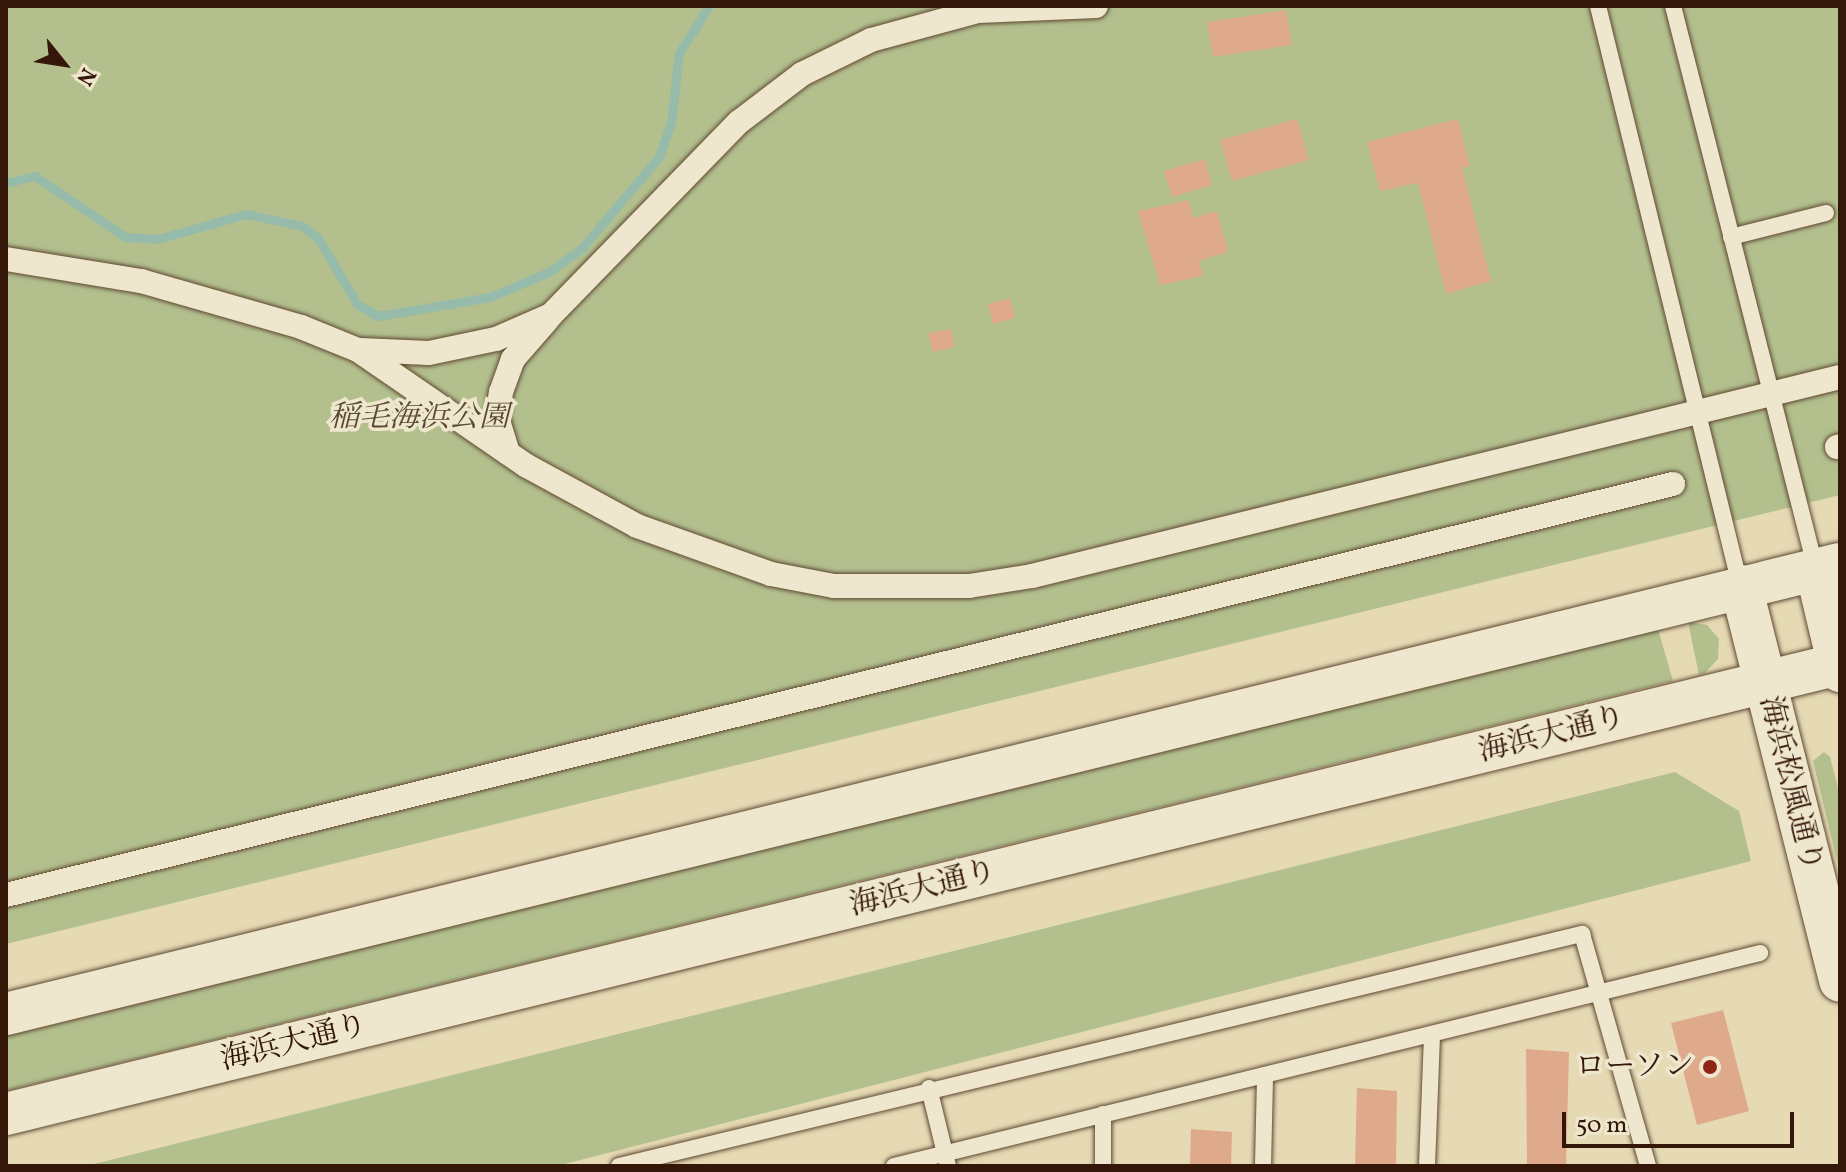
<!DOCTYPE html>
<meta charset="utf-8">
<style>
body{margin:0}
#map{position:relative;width:1846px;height:1172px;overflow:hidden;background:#e5dab3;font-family:Vollkorn,"Noto Serif JP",serif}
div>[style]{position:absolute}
.green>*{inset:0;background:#b3c08e}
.stream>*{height:9px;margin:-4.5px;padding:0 4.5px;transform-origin:4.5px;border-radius:4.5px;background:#96bbaa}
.building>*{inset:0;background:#dfa98b}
.roads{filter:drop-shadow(0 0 2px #614834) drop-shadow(0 0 2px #614834)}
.service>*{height:16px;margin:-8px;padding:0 8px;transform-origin:8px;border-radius:8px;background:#eee7ce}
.pedestrian>*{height:24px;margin:-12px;padding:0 12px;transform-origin:12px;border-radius:12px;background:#eee7ce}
.tertiary>*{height:42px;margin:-21px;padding:0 21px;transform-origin:21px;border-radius:21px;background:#eee7ce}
.dots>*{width:22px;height:22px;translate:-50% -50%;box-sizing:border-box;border:4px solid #eee7ce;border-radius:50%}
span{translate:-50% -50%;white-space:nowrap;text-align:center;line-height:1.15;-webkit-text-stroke:7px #eee7ce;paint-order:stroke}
.park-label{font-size:30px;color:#5b4a32;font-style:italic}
.street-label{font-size:30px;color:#35170a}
.poi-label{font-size:30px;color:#35170a}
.right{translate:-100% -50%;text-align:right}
.frame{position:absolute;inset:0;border:8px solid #35170a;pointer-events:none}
.north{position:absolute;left:24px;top:24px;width:80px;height:80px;-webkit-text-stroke:6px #eee7ce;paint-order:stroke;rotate:120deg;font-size:22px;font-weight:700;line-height:32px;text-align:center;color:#35170a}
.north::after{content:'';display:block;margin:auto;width:28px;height:36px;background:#35170a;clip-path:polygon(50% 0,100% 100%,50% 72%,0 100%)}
.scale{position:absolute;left:1562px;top:1112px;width:232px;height:36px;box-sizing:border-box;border:4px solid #35170a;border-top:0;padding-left:10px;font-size:24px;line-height:28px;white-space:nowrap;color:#35170a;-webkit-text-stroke:6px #eee7ce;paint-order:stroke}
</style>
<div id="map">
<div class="green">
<div style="clip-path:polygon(6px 6px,1840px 6px,1840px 495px,6px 944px)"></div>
<div style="clip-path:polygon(1688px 622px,1707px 625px,1719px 639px,1718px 659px,1705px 673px,1699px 675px)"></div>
<div style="clip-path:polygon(1658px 629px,1673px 681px,6px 1091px,6px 1035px)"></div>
<div style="clip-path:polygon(1824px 752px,1830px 757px,1840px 795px,1840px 873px,1813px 761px)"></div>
<div style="clip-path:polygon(1675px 772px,1739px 811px,1751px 861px,557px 1166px,86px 1166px)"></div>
</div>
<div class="stream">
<div style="left:6px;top:183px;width:30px;rotate:-14deg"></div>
<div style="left:35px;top:176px;width:109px;rotate:34.1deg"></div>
<div style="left:125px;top:237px;width:33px;rotate:3deg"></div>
<div style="left:158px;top:239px;width:91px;rotate:-15.9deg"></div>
<div style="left:246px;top:214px;width:57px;rotate:12.1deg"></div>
<div style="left:302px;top:226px;width:20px;rotate:37deg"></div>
<div style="left:318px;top:238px;width:77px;rotate:59.4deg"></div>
<div style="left:357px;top:304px;width:24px;rotate:30deg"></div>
<div style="left:378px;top:316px;width:114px;rotate:-9.6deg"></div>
<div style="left:490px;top:297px;width:64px;rotate:-23deg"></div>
<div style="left:549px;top:272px;width:39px;rotate:-36deg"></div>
<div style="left:581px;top:249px;width:121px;rotate:-49.7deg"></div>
<div style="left:659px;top:157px;width:36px;rotate:-71deg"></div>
<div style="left:671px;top:123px;width:70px;rotate:-83.5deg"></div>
<div style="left:679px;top:53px;width:56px;rotate:-57.4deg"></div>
</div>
<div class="building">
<div style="clip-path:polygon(1286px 10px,1292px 45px,1213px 57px,1207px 22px)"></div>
<div style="clip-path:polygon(1297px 119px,1309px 160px,1232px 181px,1220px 140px)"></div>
<div style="clip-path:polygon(1458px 119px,1470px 166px,1462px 167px,1491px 281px,1446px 294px,1418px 183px,1380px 191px,1367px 142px)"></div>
<div style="clip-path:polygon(1205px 159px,1212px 185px,1172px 197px,1164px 171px)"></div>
<div style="clip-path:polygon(1189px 200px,1193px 218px,1217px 211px,1228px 252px,1199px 261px,1203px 276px,1160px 285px,1138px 211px)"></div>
<div style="clip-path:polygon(1010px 298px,1015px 318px,993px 324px,988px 304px)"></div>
<div style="clip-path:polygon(951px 329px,954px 347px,933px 352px,928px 333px)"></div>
<div style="clip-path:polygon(1723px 1010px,1749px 1111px,1697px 1125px,1671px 1023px)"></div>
<div style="clip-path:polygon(1526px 1049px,1569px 1052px,1566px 1166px,1527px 1166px)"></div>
<div style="clip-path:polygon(1357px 1088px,1397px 1091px,1396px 1166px,1355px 1166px)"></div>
<div style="clip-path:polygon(1191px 1129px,1232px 1132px,1231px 1166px,1190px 1166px)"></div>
</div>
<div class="roads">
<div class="service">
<div style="left:1598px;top:6px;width:596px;rotate:76.22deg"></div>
<div style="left:1673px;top:6px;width:582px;rotate:75.77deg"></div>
<div style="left:1731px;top:237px;width:98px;rotate:-14.2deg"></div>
<div style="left:929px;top:1088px;width:80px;rotate:76.3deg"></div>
<div style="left:619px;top:1166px;width:991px;rotate:-13.55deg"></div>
<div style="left:1582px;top:934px;width:241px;rotate:74.1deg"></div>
<div style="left:894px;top:1166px;width:892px;rotate:-13.82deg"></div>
<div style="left:1103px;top:1166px;width:52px;rotate:-90deg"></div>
<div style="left:1263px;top:1166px;width:91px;rotate:-88.7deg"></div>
<div style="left:1427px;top:1166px;width:132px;rotate:-87.8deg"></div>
</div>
<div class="pedestrian">
<div style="left:6px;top:259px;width:137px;rotate:9.3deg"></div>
<div style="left:141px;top:281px;width:166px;rotate:16deg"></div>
<div style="left:301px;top:327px;width:61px;rotate:22deg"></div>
<div style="left:358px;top:350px;width:205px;rotate:34.5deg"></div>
<div style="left:527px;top:466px;width:125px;rotate:28.6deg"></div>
<div style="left:637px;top:526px;width:142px;rotate:19.7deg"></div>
<div style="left:771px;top:574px;width:64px;rotate:10.8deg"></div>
<div style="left:834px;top:586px;width:135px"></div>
<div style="left:969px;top:586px;width:64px;rotate:-9deg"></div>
<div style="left:1032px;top:576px;width:832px;rotate:-13.84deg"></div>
<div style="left:360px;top:350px;width:69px;rotate:2.5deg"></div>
<div style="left:429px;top:353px;width:68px;rotate:-11.8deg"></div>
<div style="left:496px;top:339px;width:60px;rotate:-23.6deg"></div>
<div style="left:551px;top:315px;width:269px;rotate:-45.8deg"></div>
<div style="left:739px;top:122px;width:79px;rotate:-37.3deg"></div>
<div style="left:802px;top:74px;width:77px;rotate:-26.2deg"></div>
<div style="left:871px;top:40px;width:111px;rotate:-15.2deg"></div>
<div style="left:978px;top:11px;width:118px;rotate:-2.4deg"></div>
<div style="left:1837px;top:447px;width:3px;rotate:-18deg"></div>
<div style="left:508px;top:453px;width:38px;rotate:-107deg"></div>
<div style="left:497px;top:417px;width:25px;rotate:-81deg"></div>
<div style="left:501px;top:392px;width:35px;rotate:-70deg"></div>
<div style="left:513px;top:359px;width:52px;rotate:-48.9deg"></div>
<div style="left:6px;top:895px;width:1717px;rotate:-13.85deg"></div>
</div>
<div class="tertiary">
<div style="left:1816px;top:570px;width:104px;rotate:76.6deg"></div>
<div style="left:1741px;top:586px;width:407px;rotate:75.9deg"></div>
<div style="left:6px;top:1014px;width:1888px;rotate:-13.79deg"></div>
<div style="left:6px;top:1114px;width:1888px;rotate:-13.79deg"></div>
</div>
</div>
<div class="dots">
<div style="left:1710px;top:1067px;background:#8f2418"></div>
</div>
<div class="park-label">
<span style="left:419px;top:418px">稲毛海浜公園</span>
</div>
<div class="street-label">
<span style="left:1552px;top:735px;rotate:-14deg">海浜大通り</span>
<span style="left:1790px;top:784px;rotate:76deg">海浜松風通り</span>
<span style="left:923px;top:889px;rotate:-14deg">海浜大通り</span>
<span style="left:294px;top:1043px;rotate:-14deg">海浜大通り</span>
</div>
<div class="poi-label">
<span class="right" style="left:1694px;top:1067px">ローソン</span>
</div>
<div class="frame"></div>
<div class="north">N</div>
<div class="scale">50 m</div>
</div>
